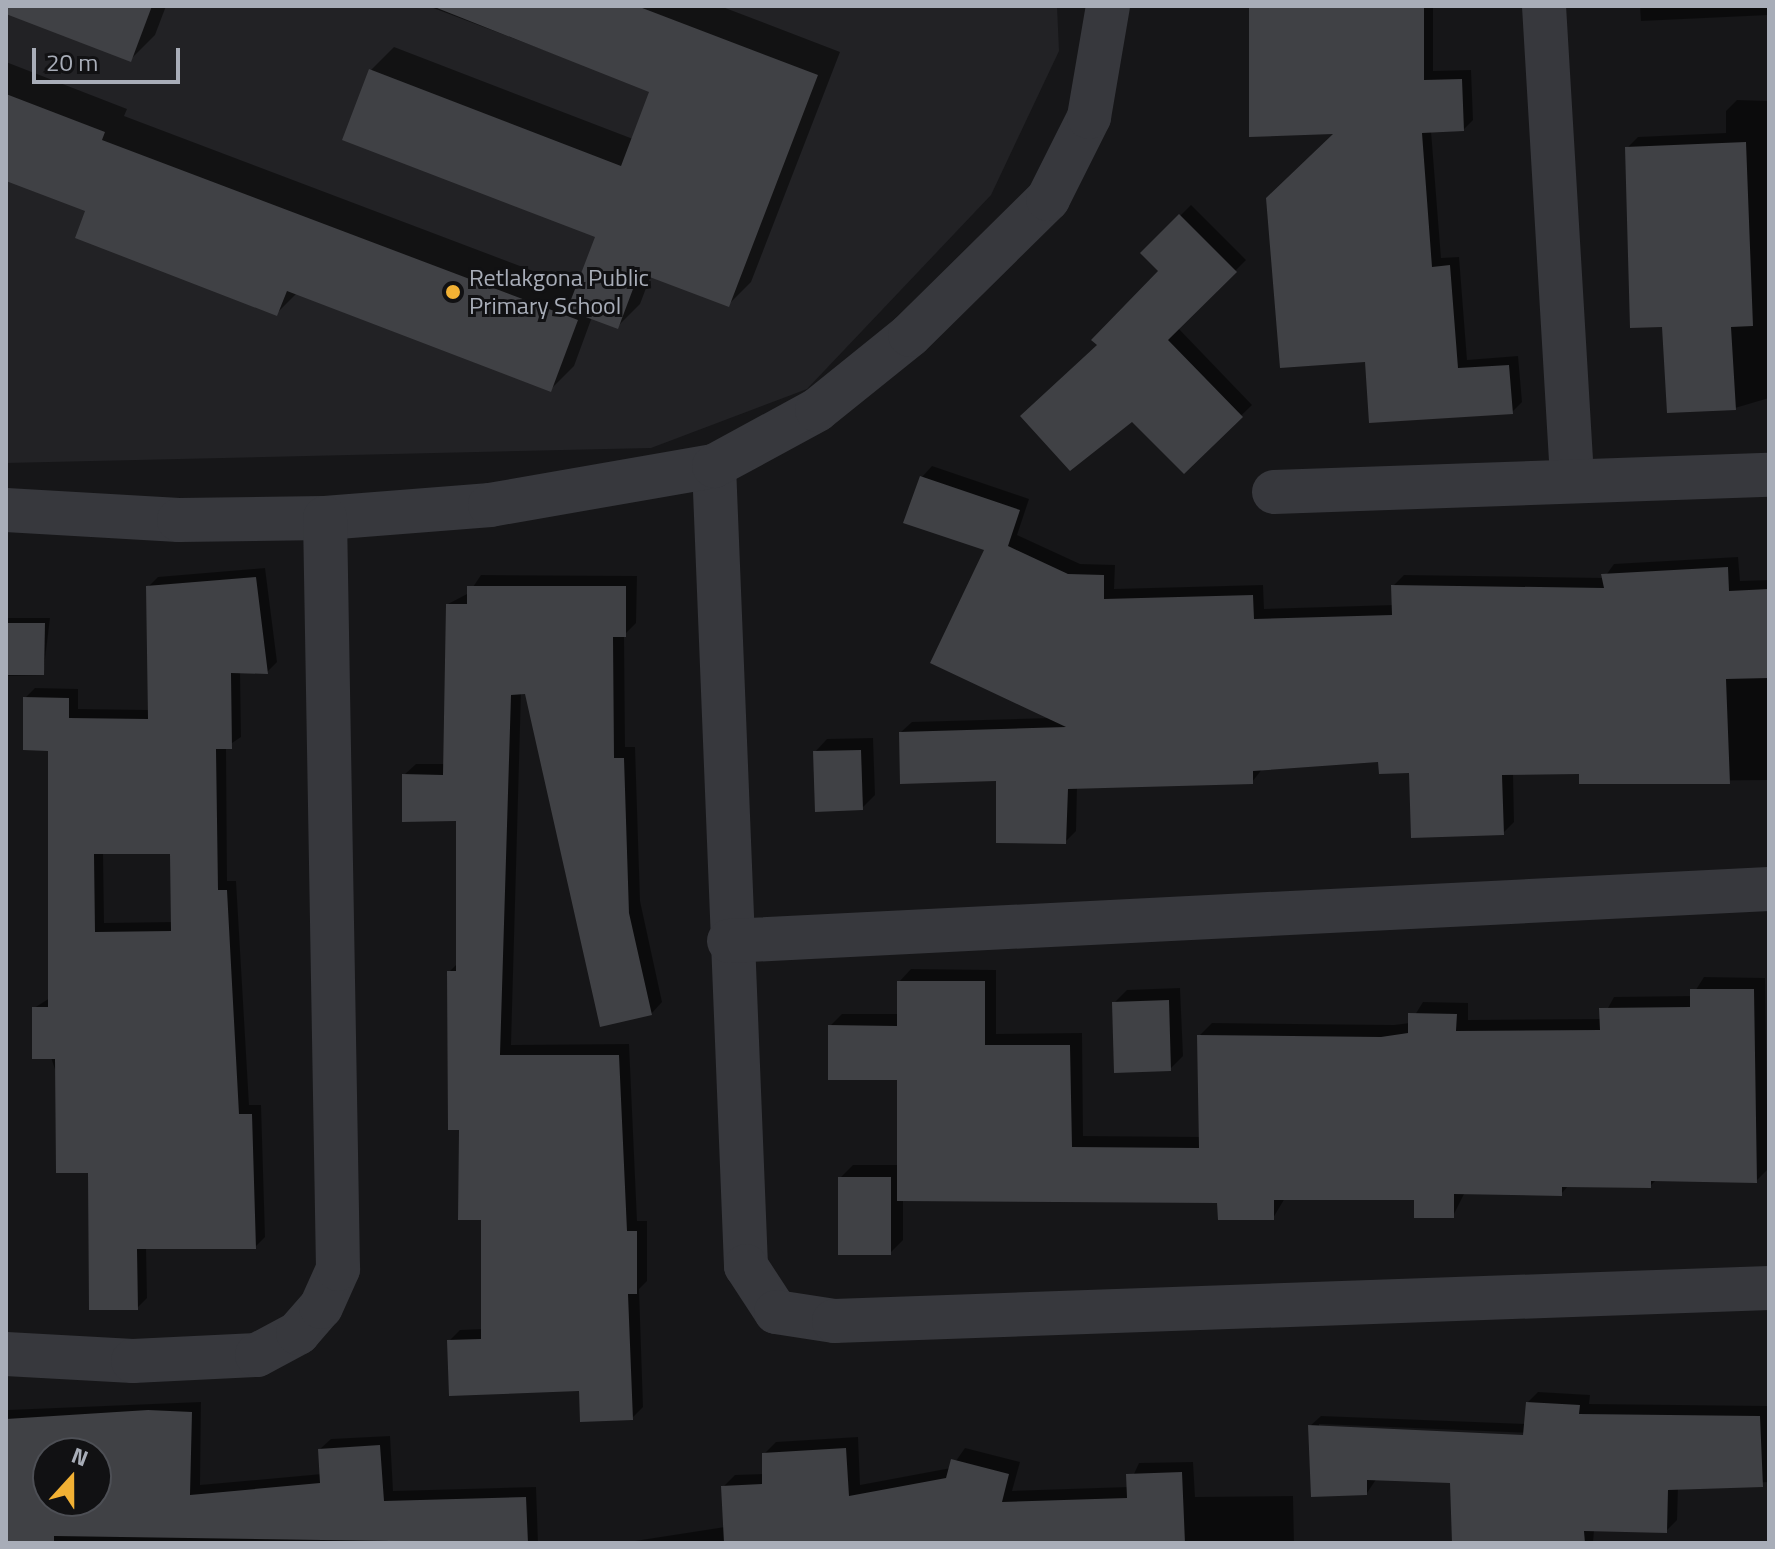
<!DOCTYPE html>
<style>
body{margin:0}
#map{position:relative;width:1775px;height:1549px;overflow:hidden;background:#161618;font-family:"Titillium Web",sans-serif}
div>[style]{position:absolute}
.built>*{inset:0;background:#222225}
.shadow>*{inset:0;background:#0007}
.building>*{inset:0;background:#404145}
.minor>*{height:44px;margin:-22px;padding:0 22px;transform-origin:22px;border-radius:22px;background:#37383d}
.dots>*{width:22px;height:22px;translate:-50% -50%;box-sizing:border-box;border:4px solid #111113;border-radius:50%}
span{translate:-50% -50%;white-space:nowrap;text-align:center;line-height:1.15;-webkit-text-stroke:6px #111113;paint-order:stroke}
.poi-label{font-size:24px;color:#a8adb8}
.left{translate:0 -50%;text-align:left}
.frame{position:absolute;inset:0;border:8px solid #a8adb8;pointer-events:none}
.north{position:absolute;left:32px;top:1437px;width:80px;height:80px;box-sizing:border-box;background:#111113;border:2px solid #4d4f55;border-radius:50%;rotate:21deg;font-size:22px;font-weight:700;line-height:32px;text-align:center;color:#a8adb8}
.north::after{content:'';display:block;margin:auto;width:28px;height:36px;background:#f2b134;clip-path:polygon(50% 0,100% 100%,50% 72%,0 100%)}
.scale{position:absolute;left:32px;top:48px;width:148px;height:36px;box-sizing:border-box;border:4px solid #a8adb8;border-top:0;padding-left:10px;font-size:24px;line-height:28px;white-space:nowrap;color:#a8adb8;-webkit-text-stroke:6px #111113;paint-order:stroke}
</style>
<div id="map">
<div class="built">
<div style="clip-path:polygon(6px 6px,1057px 6px,1059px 51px,991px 195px,807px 389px,651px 448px,6px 463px)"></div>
</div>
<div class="shadow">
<div style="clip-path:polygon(6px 6px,166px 6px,155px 35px,131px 59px)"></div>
<div style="clip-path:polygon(428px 6px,720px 6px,840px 52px,751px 282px,728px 305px,651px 275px,640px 304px,617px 327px,592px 317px,574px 366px,550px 390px,297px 293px,276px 314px,87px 210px,6px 179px,6px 62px,127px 109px,124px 116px,578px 288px,598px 236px,371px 70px,394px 47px,633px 139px,652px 91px)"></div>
<div style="clip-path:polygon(1249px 6px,1433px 6px,1433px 71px,1471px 70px,1473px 120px,1463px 130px,1431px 131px,1441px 258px,1459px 257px,1467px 360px,1518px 356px,1522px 402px,1512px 412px,1367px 359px,1338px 132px)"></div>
<div style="clip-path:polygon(1640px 6px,1769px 6px,1769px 15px,1641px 21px)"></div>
<div style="clip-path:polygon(1737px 100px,1769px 101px,1769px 398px,1735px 408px,1664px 325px,1627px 148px,1638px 137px,1726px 133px,1726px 111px)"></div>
<div style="clip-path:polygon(1191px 205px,1246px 260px,1178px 328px,1252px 405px,1184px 471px,1099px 345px,1161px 271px,1143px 253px)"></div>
<div style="clip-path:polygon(932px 466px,1029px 499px,1017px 535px,1080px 564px,1115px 565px,1114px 589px,1263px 585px,1264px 609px,1394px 605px,1393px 586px,1404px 575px,1604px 578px,1614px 564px,1738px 557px,1740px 581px,1769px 580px,1769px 780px,1581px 782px,1581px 772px,1513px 773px,1514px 822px,1503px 833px,1411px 771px,1380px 760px,1263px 768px,1252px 782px,1077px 787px,1076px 831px,1065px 842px,998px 779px,901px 732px,912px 722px,1051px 718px,986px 549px,922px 477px)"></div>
<div style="clip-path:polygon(evenodd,265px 568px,277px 662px,267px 672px,240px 671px,241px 737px,226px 747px,227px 881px,236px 881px,249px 1105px,261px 1105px,265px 1237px,255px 1247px,146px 1247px,147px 1298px,137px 1308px,34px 1008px,50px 998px,50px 749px,25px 698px,35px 688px,78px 689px,78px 709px,149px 710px,148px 587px,158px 577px,265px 568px,103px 852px,172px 852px,173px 922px,104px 923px,103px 852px)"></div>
<div style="clip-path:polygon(481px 575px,637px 576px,636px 623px,624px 635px,625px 747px,635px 747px,640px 901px,662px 1002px,651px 1014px,527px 692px,521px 692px,511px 1045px,629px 1044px,637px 1221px,647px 1221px,647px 1281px,639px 1289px,643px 1407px,632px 1418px,581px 1389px,449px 1341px,460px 1330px,483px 1329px,483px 1218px,461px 1128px,449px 972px,458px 963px,458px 819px,404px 775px,416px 764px,445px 764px,448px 604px,469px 593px)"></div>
<div style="clip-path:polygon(6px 618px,50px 618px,43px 675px,6px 676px)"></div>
<div style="clip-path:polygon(873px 738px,875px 795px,862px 808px,815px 752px,827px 739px)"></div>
<div style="clip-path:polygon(911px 969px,996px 970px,996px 1034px,1082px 1033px,1083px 1136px,1201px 1137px,1199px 1036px,1212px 1023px,1394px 1025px,1410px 1023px,1423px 1002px,1468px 1003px,1468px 1020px,1602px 1019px,1614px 997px,1692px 996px,1704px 977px,1765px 978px,1768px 1169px,1756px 1181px,1657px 1179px,1650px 1186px,1569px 1185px,1561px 1194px,1465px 1192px,1453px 1216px,1416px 1198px,1285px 1198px,1273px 1218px,1219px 1201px,903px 1199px,903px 1240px,890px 1253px,840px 1178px,853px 1165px,899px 1165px,899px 1078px,830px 1026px,842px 1014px,899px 1014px,899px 982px)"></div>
<div style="clip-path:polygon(1180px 988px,1183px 1056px,1170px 1069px,1114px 1003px,1127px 990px)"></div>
<div style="clip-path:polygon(evenodd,1538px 1392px,1590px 1395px,1589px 1404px,1769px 1406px,1769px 1482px,1678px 1487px,1677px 1520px,1666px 1531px,1594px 1530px,1593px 1543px,1454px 1543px,1452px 1481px,1377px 1478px,1367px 1493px,1310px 1426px,1321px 1416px,1526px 1424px,1527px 1403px,1538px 1392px,1319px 1424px,1534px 1433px,1533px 1437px,1319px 1428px,1319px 1424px)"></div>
<div style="clip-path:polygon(evenodd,201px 1402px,200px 1485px,322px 1474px,320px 1449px,331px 1439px,390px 1436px,393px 1491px,536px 1487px,538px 1543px,6px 1543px,8px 1410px,201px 1402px,48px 1453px,96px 1453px,96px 1501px,48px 1501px,48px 1453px)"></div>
<div style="clip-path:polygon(858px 1437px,860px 1485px,951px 1468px,965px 1448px,1020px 1462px,1012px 1491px,1128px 1487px,1139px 1463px,1193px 1462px,1195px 1497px,1293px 1496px,1294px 1543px,622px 1543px,725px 1527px,723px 1487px,735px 1475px,764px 1474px,764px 1454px,776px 1442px)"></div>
</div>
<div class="building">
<div style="clip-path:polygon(6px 6px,152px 6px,131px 62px,6px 14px)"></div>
<div style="clip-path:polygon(432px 6px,637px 6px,818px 75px,729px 307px,639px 273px,618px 329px,567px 310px,595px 237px,342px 140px,369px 69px,621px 166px,649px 92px)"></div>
<div style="clip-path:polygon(1249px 6px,1424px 6px,1424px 80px,1462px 79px,1464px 131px,1422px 133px,1432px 267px,1450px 265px,1458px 368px,1509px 365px,1513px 414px,1369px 423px,1365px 362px,1280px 368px,1266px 198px,1333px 134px,1249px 137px)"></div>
<div style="clip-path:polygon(6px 94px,105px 132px,102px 140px,578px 320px,551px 392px,287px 291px,277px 316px,75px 238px,85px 211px,6px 181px)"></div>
<div style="clip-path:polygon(1746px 142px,1753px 326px,1731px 327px,1736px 410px,1667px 413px,1662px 327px,1630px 328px,1625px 147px)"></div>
<div style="clip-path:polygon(1179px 214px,1237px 272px,1168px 340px,1243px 417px,1184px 474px,1132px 422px,1070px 471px,1020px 416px,1097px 345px,1091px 340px,1158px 271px,1140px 253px)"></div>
<div style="clip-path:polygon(920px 476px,1020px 510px,1008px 546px,1068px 574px,1104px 575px,1104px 599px,1253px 595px,1254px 619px,1392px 615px,1391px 585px,1604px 588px,1601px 574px,1728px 567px,1729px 591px,1769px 589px,1769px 678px,1726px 679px,1730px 784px,1579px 784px,1579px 774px,1502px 775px,1504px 835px,1411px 838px,1409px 773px,1379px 774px,1378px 762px,1253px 771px,1253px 784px,1068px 789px,1066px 844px,996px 843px,996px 781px,900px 784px,899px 732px,1066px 727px,930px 663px,984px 550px,903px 523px)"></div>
<div style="clip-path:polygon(evenodd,256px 577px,268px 674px,231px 673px,232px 749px,216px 749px,218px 890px,227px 890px,239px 1114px,252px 1114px,256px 1249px,137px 1249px,138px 1310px,89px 1310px,88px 1173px,56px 1173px,55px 1059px,32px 1059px,32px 1007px,48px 1007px,48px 751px,23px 750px,23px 697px,69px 698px,69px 718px,148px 719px,146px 586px,256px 577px,94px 854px,170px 854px,171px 931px,95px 932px,94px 854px)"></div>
<div style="clip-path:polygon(467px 586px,626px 586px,626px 637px,613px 637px,614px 758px,624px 758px,629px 913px,652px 1015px,600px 1027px,525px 694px,511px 695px,500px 1055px,619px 1055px,627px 1231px,637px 1231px,637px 1294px,628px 1294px,633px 1420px,580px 1422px,579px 1391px,449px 1396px,447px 1340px,481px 1339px,481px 1220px,458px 1220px,459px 1130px,448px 1130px,447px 971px,456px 971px,456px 821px,402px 822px,402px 774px,443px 775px,446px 604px,467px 604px)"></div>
<div style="clip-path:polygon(6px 623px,45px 623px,44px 675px,6px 675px)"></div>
<div style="clip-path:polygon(861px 750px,863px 810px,815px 812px,813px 751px)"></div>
<div style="clip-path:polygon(897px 981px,985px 981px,985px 1045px,1070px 1045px,1072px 1147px,1199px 1148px,1197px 1035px,1381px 1037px,1408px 1033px,1408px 1013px,1457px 1014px,1456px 1031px,1600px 1030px,1599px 1008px,1690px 1007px,1690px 989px,1754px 989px,1757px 1183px,1651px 1181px,1651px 1188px,1562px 1187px,1562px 1196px,1454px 1194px,1454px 1218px,1414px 1218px,1414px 1200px,1274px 1200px,1274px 1220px,1218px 1220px,1217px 1203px,897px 1201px,897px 1080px,828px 1080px,828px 1025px,897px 1026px)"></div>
<div style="clip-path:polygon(1169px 1000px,1171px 1071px,1114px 1073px,1112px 1002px)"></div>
<div style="clip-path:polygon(838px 1177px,891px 1177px,891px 1255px,838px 1255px)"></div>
<div style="clip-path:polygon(1526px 1402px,1580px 1405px,1579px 1414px,1760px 1416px,1763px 1487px,1668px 1490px,1667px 1533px,1584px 1531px,1585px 1543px,1452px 1543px,1450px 1483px,1367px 1480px,1367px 1495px,1311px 1497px,1308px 1425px,1523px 1435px)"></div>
<div style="clip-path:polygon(evenodd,148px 1410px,192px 1412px,190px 1495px,320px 1483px,318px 1449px,380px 1445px,384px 1501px,526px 1497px,528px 1543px,54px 1536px,54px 1543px,6px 1543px,6px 1419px,148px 1410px,48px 1453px,96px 1453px,96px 1501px,48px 1501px,48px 1453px)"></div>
<div style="clip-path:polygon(846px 1448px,849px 1496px,946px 1478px,951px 1459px,1009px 1474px,1002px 1502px,1127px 1498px,1126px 1474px,1182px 1472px,1185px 1543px,724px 1543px,721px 1486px,762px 1484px,762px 1453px)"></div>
</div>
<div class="minor">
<div style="left:1544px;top:6px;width:474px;rotate:86.6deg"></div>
<div style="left:714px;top:466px;width:801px;rotate:87.71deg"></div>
<div style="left:746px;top:1266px;width:55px;rotate:56.9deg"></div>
<div style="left:776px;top:1312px;width:59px;rotate:8.8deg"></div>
<div style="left:834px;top:1321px;width:936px;rotate:-2.02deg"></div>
<div style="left:1274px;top:492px;width:495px;rotate:-2deg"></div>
<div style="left:6px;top:510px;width:173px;rotate:3.3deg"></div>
<div style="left:179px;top:520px;width:146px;rotate:-0.8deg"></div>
<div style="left:325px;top:518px;width:166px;rotate:-4.5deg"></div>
<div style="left:490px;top:505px;width:227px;rotate:-9.9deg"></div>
<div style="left:714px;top:466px;width:117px;rotate:-28.5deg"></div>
<div style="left:817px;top:410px;width:119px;rotate:-38.9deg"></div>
<div style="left:910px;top:335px;width:194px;rotate:-44.6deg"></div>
<div style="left:1048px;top:199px;width:92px;rotate:-63.4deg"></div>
<div style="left:1089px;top:117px;width:113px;rotate:-80.3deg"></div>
<div style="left:729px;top:941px;width:1041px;rotate:-2.86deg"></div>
<div style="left:6px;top:1354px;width:127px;rotate:3.2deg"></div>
<div style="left:133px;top:1361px;width:124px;rotate:-2.8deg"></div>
<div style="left:257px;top:1355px;width:47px;rotate:-28.2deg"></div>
<div style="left:298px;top:1333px;width:35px;rotate:-49deg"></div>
<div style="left:321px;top:1307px;width:42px;rotate:-65.9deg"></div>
<div style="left:338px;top:1269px;width:751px;rotate:-90.99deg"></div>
</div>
<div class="dots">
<div style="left:453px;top:292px;background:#f2b134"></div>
</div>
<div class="poi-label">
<span class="left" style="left:469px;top:292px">Retlakgona Public<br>Primary School</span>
</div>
<div class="frame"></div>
<div class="north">N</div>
<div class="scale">20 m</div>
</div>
